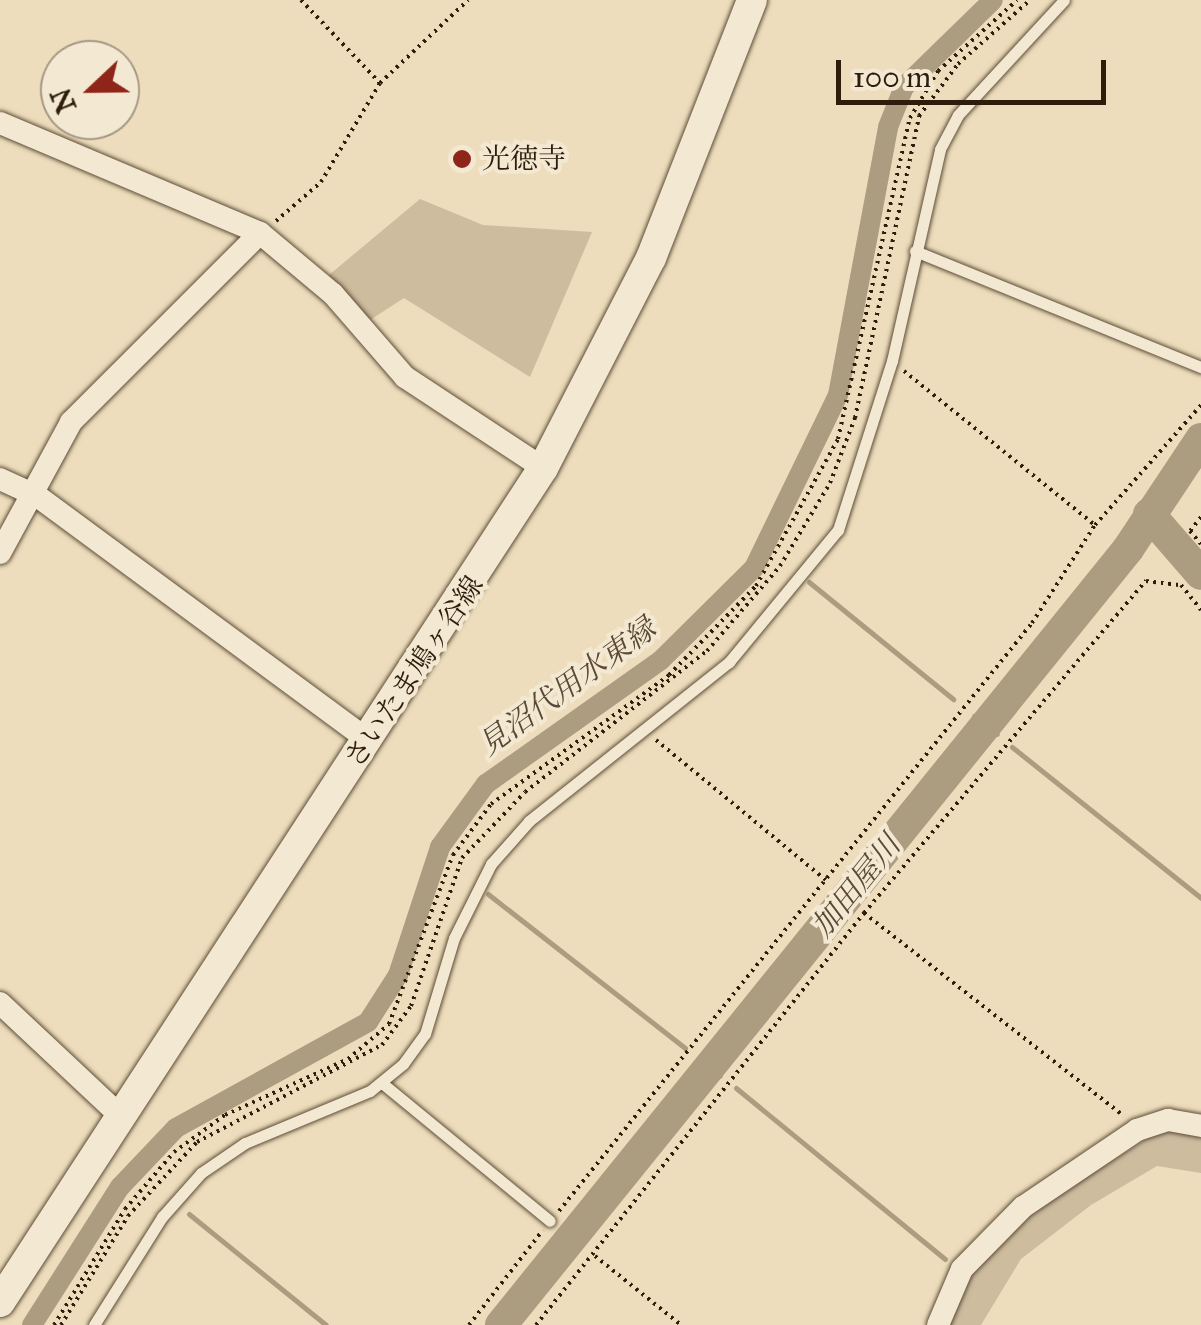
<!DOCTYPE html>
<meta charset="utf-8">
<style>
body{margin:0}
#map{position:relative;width:1201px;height:1325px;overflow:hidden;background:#edddbc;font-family:"IM FELL Great Primer","Noto Serif JP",serif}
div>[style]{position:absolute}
.green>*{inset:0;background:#cdbc9e}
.stream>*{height:5px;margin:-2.5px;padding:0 2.5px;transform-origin:2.5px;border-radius:2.5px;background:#ac9c80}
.canal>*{height:20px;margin:-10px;padding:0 10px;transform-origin:10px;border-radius:10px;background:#ac9c80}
.river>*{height:32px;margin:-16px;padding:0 16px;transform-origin:16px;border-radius:16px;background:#ac9c80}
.path>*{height:4px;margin-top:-2px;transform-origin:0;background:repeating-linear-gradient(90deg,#2f1d0c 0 2.5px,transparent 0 7.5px)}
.roads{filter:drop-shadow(0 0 2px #5e4d38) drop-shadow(0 0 2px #5e4d38)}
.lane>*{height:11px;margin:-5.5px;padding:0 5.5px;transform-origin:5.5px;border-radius:5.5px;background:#f3e9d3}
.street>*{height:22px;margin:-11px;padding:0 11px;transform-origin:11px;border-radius:11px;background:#f3e9d3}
.secondary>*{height:30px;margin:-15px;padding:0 15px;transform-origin:15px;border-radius:15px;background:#f3e9d3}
.dots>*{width:28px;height:28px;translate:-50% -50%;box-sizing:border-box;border:5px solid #f3e9d3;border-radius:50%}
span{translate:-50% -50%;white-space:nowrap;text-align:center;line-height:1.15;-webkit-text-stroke:8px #f3e9d3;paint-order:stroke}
.poi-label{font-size:28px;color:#2f1d0c}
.left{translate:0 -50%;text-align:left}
.street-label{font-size:28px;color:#2f1d0c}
.water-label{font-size:30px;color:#5b4935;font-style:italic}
.north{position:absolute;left:40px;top:40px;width:100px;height:100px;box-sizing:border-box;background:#f3e9d3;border:2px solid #a59783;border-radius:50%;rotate:248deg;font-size:28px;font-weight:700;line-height:40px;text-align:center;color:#2f1d0c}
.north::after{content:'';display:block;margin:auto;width:35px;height:45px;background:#8f2418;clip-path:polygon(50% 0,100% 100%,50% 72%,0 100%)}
.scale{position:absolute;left:836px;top:60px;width:270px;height:45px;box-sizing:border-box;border:5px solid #2f1d0c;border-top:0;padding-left:12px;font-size:30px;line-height:35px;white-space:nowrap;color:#2f1d0c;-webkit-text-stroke:8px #f3e9d3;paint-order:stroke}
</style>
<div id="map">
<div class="green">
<div style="clip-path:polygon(420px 199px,483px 225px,592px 232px,530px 377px,404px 298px,367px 322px,329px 275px)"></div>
<div style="clip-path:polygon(1164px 1128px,1201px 1138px,1201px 1173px,1157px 1166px,1091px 1205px,1021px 1259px,981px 1325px,947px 1325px,955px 1294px,1020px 1219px)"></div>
</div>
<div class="stream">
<div style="left:809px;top:582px;width:186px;rotate:39.1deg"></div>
<div style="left:974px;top:716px;width:29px;rotate:38deg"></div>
<div style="left:1012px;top:747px;width:242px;rotate:38.6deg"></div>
<div style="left:488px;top:894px;width:250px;rotate:38deg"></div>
<div style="left:699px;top:1060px;width:26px;rotate:37deg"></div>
<div style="left:736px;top:1088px;width:270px;rotate:39.3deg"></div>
<div style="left:189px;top:1214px;width:176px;rotate:39deg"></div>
</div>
<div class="canal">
<div style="left:32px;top:1325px;width:164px;rotate:-57.5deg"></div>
<div style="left:120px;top:1187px;width:81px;rotate:-46.5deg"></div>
<div style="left:176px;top:1128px;width:219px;rotate:-28.9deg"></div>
<div style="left:368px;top:1022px;width:56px;rotate:-57.4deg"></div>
<div style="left:398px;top:975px;width:135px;rotate:-71.8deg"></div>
<div style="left:440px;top:847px;width:78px;rotate:-53.9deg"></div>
<div style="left:486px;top:784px;width:214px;rotate:-35.3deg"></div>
<div style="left:661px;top:660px;width:131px;rotate:-44.7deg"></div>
<div style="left:754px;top:568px;width:192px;rotate:-64.1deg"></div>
<div style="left:838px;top:395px;width:273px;rotate:-79.4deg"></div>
<div style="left:888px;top:127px;width:43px;rotate:-68.2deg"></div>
<div style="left:904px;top:87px;width:124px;rotate:-44.3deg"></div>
</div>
<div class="river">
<div style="left:1149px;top:514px;width:79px;rotate:49.1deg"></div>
<div style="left:501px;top:1325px;width:998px;rotate:-51.06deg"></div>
<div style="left:1128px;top:549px;width:132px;rotate:-56.4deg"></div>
</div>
<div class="path">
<div style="left:301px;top:0;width:115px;rotate:46.4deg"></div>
<div style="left:276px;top:221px;width:60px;rotate:-40.9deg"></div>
<div style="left:321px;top:182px;width:115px;rotate:-59.2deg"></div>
<div style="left:380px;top:83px;width:121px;rotate:-43.3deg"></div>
<div style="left:904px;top:371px;width:245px;rotate:38.9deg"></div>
<div style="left:1201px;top:517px;width:18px;rotate:128deg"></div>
<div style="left:1190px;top:531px;width:17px;rotate:50deg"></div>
<div style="left:656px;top:740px;width:220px;rotate:39.5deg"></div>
<div style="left:864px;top:913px;width:330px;rotate:38deg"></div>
<div style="left:559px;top:1211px;width:755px;rotate:-51.19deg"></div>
<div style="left:1032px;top:623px;width:117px;rotate:-57.3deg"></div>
<div style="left:1095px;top:525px;width:160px;rotate:-48.5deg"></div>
<div style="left:595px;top:1256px;width:110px;rotate:38.7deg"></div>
<div style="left:54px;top:1325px;width:136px;rotate:-58.5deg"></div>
<div style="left:125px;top:1209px;width:75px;rotate:-49.3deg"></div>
<div style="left:174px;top:1152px;width:63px;rotate:-36deg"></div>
<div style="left:225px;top:1115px;width:135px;rotate:-24.5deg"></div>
<div style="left:348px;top:1059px;width:54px;rotate:-40.5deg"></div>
<div style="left:389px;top:1024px;width:181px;rotate:-69.3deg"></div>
<div style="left:453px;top:855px;width:64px;rotate:-53.3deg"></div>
<div style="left:491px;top:804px;width:220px;rotate:-35.9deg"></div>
<div style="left:669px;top:675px;width:124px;rotate:-45.7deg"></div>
<div style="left:756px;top:586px;width:168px;rotate:-60.8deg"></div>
<div style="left:838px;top:439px;width:329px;rotate:-77.4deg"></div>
<div style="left:910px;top:118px;width:55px;rotate:-59.2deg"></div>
<div style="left:938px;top:71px;width:106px;rotate:-41.9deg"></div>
<div style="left:61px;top:1325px;width:128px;rotate:-58.4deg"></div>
<div style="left:128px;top:1216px;width:101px;rotate:-47deg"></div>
<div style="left:197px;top:1142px;width:209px;rotate:-27.7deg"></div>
<div style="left:382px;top:1045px;width:49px;rotate:-53.4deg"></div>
<div style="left:411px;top:1006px;width:157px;rotate:-71deg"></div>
<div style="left:462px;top:858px;width:91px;rotate:-46.3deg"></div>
<div style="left:525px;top:792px;width:230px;rotate:-37.8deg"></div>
<div style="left:707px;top:651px;width:112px;rotate:-49.3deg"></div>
<div style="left:780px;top:566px;width:97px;rotate:-58.9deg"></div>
<div style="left:830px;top:483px;width:70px;rotate:-69deg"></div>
<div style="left:855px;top:418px;width:309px;rotate:-78deg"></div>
<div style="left:919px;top:116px;width:65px;rotate:-53.1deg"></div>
<div style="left:958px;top:64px;width:96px;rotate:-41.6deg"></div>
<div style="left:469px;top:1325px;width:120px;rotate:-52.1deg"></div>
<div style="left:536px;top:1325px;width:527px;rotate:-51.48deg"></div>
<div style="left:864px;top:913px;width:436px;rotate:-49.7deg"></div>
<div style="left:1146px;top:581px;width:35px;rotate:7deg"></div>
<div style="left:1181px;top:585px;width:32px;rotate:51deg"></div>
</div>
<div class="roads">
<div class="lane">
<div style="left:915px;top:251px;width:309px;rotate:22.1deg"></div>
<div style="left:382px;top:1083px;width:217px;rotate:39.4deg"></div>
<div style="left:94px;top:1325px;width:128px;rotate:-57.8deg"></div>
<div style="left:162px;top:1217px;width:59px;rotate:-48.4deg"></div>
<div style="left:201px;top:1173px;width:53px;rotate:-34.3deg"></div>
<div style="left:245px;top:1143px;width:135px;rotate:-22.6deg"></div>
<div style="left:370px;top:1091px;width:43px;rotate:-39.3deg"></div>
<div style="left:403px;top:1064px;width:37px;rotate:-54deg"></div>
<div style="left:425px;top:1034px;width:100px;rotate:-73.2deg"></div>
<div style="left:454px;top:938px;width:83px;rotate:-63.4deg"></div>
<div style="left:491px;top:864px;width:57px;rotate:-48.5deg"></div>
<div style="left:529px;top:821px;width:256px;rotate:-38.5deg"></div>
<div style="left:729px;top:662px;width:171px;rotate:-50.5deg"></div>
<div style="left:838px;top:530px;width:177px;rotate:-72.3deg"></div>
<div style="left:892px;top:361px;width:217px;rotate:-77.2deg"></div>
<div style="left:940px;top:149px;width:38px;rotate:-62deg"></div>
<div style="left:958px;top:115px;width:156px;rotate:-47.3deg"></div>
</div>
<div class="street">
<div style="left:0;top:123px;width:282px;rotate:22.9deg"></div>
<div style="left:260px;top:233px;width:95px;rotate:39.9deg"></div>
<div style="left:333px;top:294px;width:110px;rotate:49.1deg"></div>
<div style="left:405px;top:377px;width:165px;rotate:33.4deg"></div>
<div style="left:0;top:479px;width:41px;rotate:24.7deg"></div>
<div style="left:37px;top:496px;width:413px;rotate:36.4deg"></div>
<div style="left:0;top:553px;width:149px;rotate:-61.5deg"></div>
<div style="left:71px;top:422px;width:267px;rotate:-45deg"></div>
<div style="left:0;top:1003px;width:159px;rotate:43.2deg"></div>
<div style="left:938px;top:1325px;width:61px;rotate:-66.8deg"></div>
<div style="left:962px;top:1269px;width:87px;rotate:-45.5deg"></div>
<div style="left:1023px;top:1207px;width:138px;rotate:-34deg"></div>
<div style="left:1137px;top:1130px;width:33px;rotate:-18deg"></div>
<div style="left:1168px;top:1120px;width:34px;rotate:10deg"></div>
</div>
<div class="secondary">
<div style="left:0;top:1302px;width:995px;rotate:-56.93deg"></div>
<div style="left:543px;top:468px;width:236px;rotate:-62.8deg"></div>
<div style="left:651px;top:258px;width:277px;rotate:-68.6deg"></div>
</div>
</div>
<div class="dots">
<div style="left:462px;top:159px;background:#8f2418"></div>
</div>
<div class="poi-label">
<span class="left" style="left:482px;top:159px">光徳寺</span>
</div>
<div class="street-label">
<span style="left:414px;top:672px;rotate:-56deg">さいたま鳩ヶ谷線</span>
</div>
<div class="water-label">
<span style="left:567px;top:687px;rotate:-36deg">見沼代用水東縁</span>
<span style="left:856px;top:886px;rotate:-51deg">加田屋川</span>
</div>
<div class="north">N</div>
<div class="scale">100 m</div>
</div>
